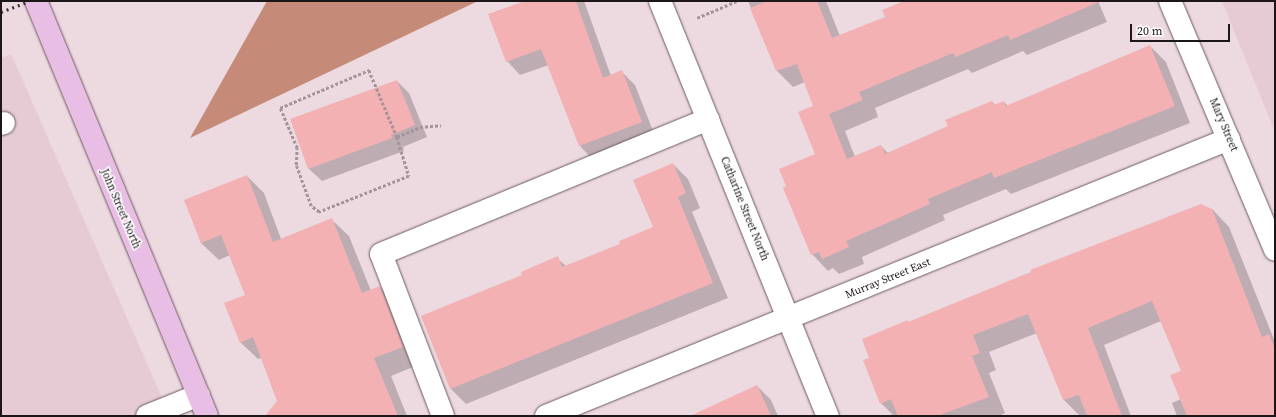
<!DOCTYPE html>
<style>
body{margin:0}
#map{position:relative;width:1276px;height:417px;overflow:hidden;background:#edd9e0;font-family:"Source Serif 4",serif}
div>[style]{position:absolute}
.built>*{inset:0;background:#e6cad4}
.forest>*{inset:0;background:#c58a78}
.shadow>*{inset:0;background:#0003}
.building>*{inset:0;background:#f3b1b4}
.path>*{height:2.5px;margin-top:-1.25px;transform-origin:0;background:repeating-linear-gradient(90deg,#a4949a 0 3px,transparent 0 5px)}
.roads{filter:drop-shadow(0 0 1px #6c5b61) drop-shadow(0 0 1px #6c5b61)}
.minor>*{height:22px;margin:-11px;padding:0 11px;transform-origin:11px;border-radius:11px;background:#fff}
.major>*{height:22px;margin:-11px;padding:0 11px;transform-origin:11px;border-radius:11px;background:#e9bee4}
.rail>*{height:3px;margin-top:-1.5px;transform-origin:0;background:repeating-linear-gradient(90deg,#3d3438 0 2px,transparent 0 6px)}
span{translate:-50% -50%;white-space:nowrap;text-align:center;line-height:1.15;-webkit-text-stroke:3px #fff;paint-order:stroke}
.street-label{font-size:11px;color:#1d1619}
.frame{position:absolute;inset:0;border:2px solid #1d1619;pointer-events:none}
.scale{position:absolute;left:1130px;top:24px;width:100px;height:18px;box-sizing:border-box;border:2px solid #1d1619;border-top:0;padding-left:5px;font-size:12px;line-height:14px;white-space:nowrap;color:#1d1619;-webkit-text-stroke:3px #fff;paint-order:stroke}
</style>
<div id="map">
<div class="built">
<div style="clip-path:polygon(1222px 1px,1275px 1px,1275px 132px)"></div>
<div style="clip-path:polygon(11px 54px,170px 416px,1px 416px,1px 58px)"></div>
</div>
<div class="forest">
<div style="clip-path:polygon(267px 1px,478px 1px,190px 138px)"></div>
</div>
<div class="shadow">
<div style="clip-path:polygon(528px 1px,584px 1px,611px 76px,622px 72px,635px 85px,655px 136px,593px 160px,580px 146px,549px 65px,520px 75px,507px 61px)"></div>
<div style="clip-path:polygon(748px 1px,826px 1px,840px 36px,886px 17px,907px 1px,1098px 1px,1107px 22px,1027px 55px,1023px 51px,972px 73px,968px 69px,875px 108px,878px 117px,845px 131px,855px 157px,881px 146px,888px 153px,949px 127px,992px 102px,996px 106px,1004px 102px,1008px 106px,1150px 46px,1166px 62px,1190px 123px,1011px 194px,1006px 189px,943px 215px,945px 220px,862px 257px,864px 264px,839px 274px,833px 268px,828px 271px,812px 254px,787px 187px,816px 154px,815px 107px,805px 82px,793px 87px,777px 71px)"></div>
<div style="clip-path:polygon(397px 81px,409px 93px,427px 137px,403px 147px,404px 151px,322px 181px,309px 169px,291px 120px)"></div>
<div style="clip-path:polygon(673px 164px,688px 179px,700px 208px,692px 212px,728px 298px,466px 404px,451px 389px,422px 317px,524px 276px,557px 258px,566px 266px,621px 244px,654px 227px)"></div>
<div style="clip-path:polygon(247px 176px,264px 193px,281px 239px,331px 219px,349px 236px,371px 291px,380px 287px,397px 304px,420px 364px,391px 376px,407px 416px,278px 416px,278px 401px,262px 358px,258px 359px,240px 342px,246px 295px,230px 255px,219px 260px,201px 243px,185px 200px)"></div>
<div style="clip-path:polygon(1212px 209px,1229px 227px,1275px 342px,1275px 416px,1177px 416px,1172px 403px,1181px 399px,1182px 371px,1161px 321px,1104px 345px,1131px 416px,1080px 416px,1064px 400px,1037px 333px,989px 352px,996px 370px,989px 373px,1005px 413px,999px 416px,894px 416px,881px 403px,870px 358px,909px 323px)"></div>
<div style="clip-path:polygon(757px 386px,771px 400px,778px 416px,692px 416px)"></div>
</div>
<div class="building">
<div style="clip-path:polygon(525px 1px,576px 1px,603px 78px,622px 70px,642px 122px,579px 146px,541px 49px,506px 62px,488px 14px)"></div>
<div style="clip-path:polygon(767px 1px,817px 1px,832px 38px,885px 17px,882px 10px,904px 1px,1101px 1px,1010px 40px,1008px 35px,955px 57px,953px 53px,859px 92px,863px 100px,829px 114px,847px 159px,881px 145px,885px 154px,948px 126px,945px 120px,992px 101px,994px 105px,1004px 101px,1006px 106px,1150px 45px,1175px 106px,994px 178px,992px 172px,928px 199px,930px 204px,846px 241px,849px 247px,822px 259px,819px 252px,811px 255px,783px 188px,786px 186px,779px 169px,815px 154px,798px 112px,813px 106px,797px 64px,776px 71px,750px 8px)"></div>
<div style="clip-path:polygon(397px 80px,415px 125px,391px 135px,392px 138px,308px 169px,290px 119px)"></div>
<div style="clip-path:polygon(673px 163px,686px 193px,678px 197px,713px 283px,450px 389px,421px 316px,522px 275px,521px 272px,558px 256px,562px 267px,620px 244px,619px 241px,653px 227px,633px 180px)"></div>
<div style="clip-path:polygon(247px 175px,273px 242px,332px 218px,362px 293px,380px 286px,403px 347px,374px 358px,398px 416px,265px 416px,277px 401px,253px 337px,240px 343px,224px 303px,245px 295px,221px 235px,201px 243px,184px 200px)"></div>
<div style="clip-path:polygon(1201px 204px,1212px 209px,1262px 337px,1269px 334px,1275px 349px,1275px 416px,1187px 416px,1170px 375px,1181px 371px,1152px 301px,1088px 328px,1122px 416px,1087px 416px,1079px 395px,1063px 400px,1028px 314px,973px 335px,980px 353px,972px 356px,989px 397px,937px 416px,898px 416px,891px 399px,880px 404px,863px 360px,869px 358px,862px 339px,908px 320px,908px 322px,1031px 272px,1030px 270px)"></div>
<div style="clip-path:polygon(757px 385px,771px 416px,690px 416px)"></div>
</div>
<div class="path">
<div style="left:697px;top:18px;width:43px;rotate:-23deg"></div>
<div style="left:397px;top:137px;width:41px;rotate:72.9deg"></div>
<div style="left:409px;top:176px;width:97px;rotate:158.2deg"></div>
<div style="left:319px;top:212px;width:10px;rotate:-143deg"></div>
<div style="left:311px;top:206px;width:44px;rotate:-110.1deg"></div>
<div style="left:296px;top:165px;width:17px;rotate:-87deg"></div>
<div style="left:297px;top:148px;width:43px;rotate:-113deg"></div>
<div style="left:280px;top:108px;width:97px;rotate:-23.1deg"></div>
<div style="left:369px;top:70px;width:73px;rotate:67.3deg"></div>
<div style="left:397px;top:137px;width:25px;rotate:-23deg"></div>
<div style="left:420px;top:127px;width:21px;rotate:-5deg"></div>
</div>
<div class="roads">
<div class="minor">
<div style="left:660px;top:1px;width:448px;rotate:68deg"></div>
<div style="left:1170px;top:1px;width:270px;rotate:67.1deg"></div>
<div style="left:1px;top:124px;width:3px;rotate:-18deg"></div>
<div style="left:147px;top:416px;width:56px;rotate:-22deg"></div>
<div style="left:443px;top:416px;width:173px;rotate:-110.9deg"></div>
<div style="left:381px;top:254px;width:354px;rotate:-22.4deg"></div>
<div style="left:546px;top:416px;width:737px;rotate:-22.08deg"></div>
</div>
<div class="major">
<div style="left:36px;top:1px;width:449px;rotate:67.6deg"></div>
</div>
</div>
<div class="rail">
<div style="left:1px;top:12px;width:30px;rotate:-21deg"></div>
</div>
<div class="street-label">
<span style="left:1223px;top:125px;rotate:67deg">Mary Street</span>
<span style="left:120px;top:209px;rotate:67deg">John Street North</span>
<span style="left:744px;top:209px;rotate:68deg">Catharine Street North</span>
<span style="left:888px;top:279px;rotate:-22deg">Murray Street East</span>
</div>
<div class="frame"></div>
<div class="scale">20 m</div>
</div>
